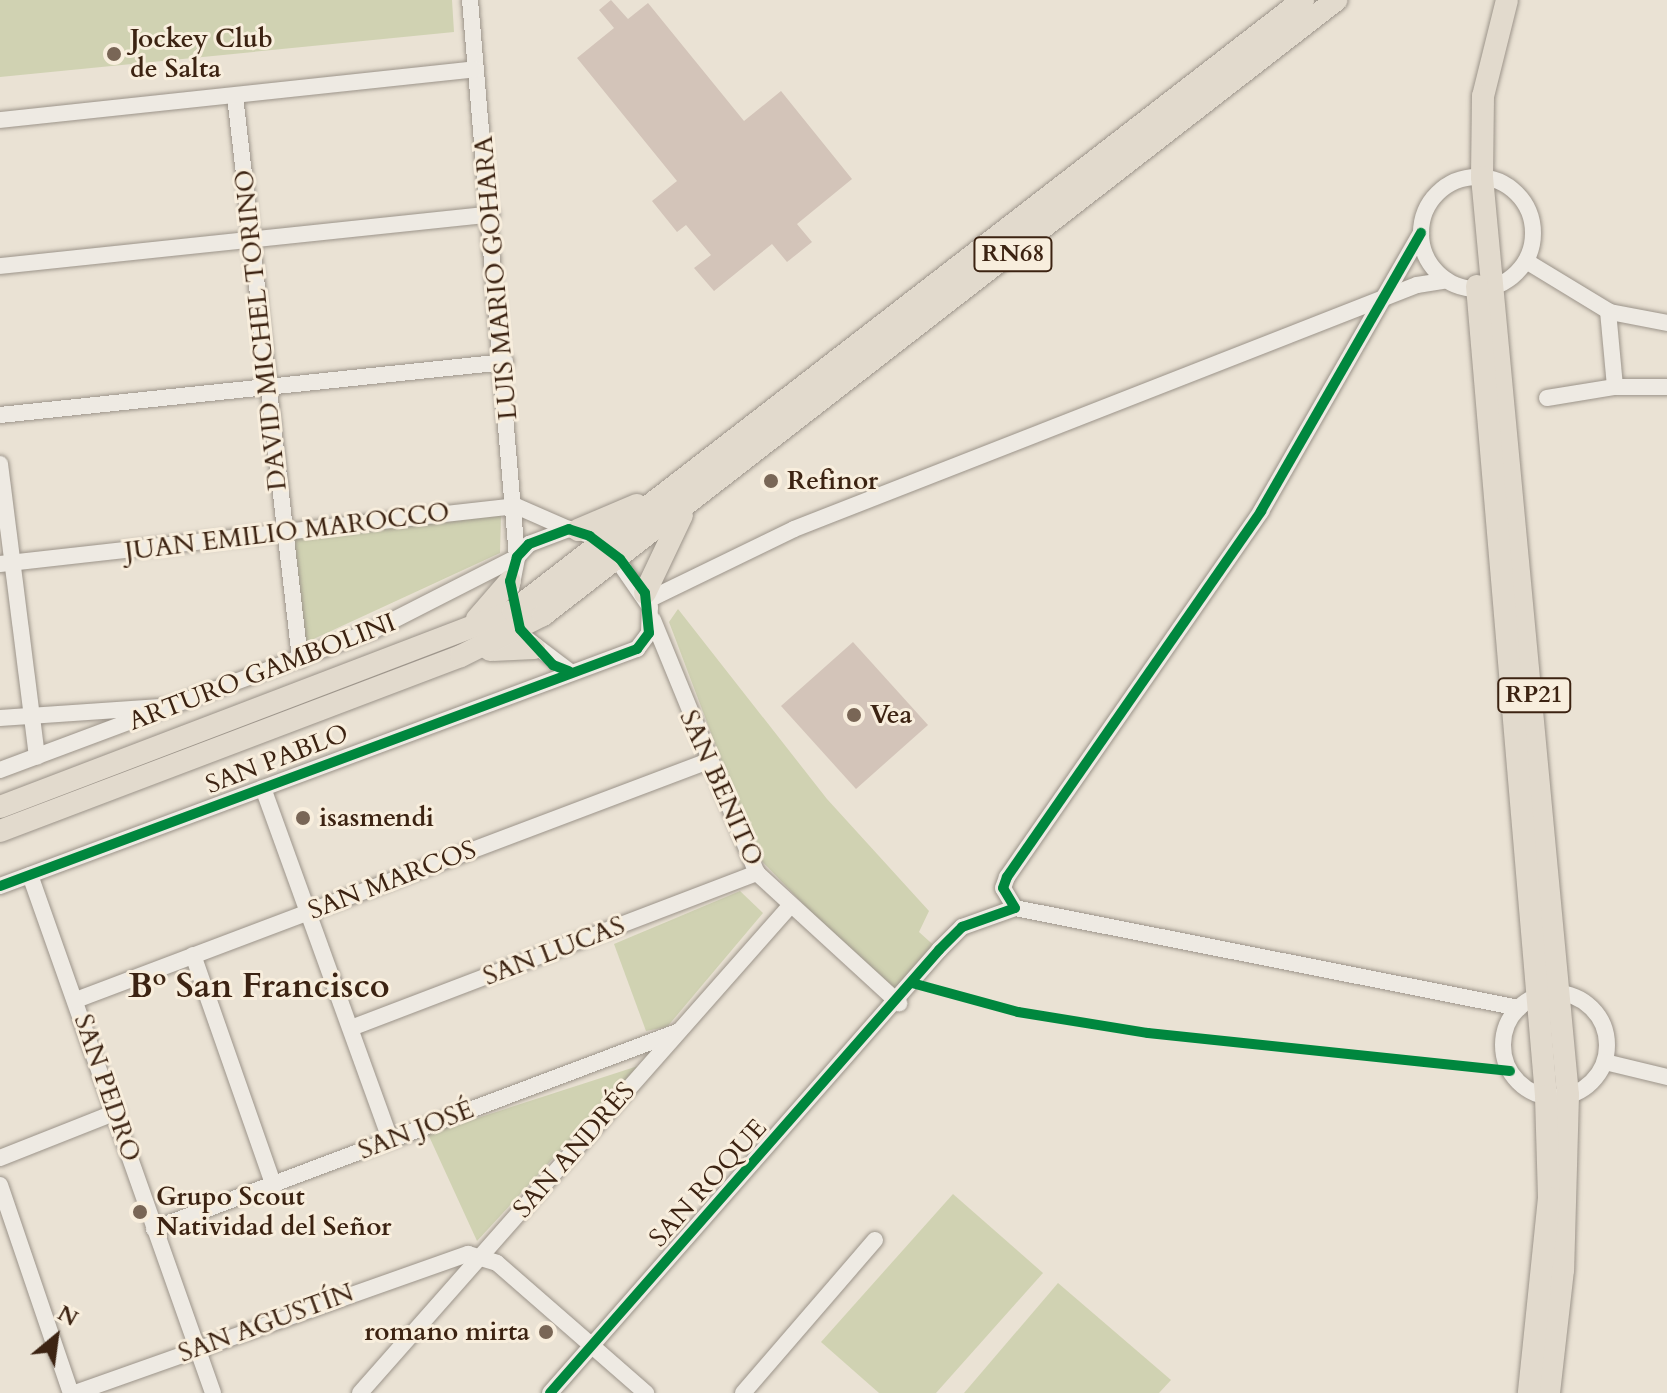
<!DOCTYPE html>
<meta charset="utf-8">
<style>
body{margin:0}
#map{position:relative;width:1667px;height:1393px;overflow:hidden;background:#eae2d4;font-family:Cardo,serif}
div>[style]{position:absolute}
.green>*{inset:0;background:#d0d2b2}
.building>*{inset:0;background:#d3c4b9}
.roads{filter:drop-shadow(0 0 2px #9c948a) drop-shadow(0 0 2px #9c948a)}
.minor>*{height:16px;margin:-8px;padding:0 8px;transform-origin:8px;border-radius:8px;background:#eeeae3}
.minor>.ring{margin:-8px;padding:0;box-sizing:content-box;background:none;border:16px solid #eeeae3;border-radius:50%}
.major>*{height:22px;margin:-11px;padding:0 11px;transform-origin:11px;border-radius:11px;background:#e2dacd}
.cycleway>*{height:10px;margin:-5px;padding:0 5px;transform-origin:5px;border-radius:5px;background:#00873e}
.dots>*{width:22px;height:22px;translate:-50% -50%;box-sizing:border-box;border:4px solid #f8eedd;border-radius:50%}
span{translate:-50% -50%;white-space:nowrap;text-align:center;line-height:1.15;-webkit-text-stroke:6px #f8eedd;paint-order:stroke}
.shield-label span{padding:2px 6px;background:#f8eedd;border:2px solid;border-radius:6px;-webkit-text-stroke-width:0}
.shield-label{font-size:24px;color:#3c2312;font-weight:700}
.poi-label{font-size:26px;color:#3c2312;font-weight:700}
.left{translate:0 -50%;text-align:left}
.right{translate:-100% -50%;text-align:right}
.street-label{font-size:26px;color:#3c2312}
.district-label{font-size:34px;color:#3c2312;font-weight:700}
.north{position:absolute;left:16px;top:1297px;width:80px;height:80px;-webkit-text-stroke:6px #f8eedd;paint-order:stroke;rotate:29deg;font-size:22px;font-weight:700;line-height:32px;text-align:center;color:#3c2312}
.north::after{content:'';display:block;margin:auto;width:28px;height:36px;background:#3c2312;clip-path:polygon(50% 0,100% 100%,50% 72%,0 100%)}
</style>
<div id="map">
<div class="green">
<div style="clip-path:polygon(0 0,452px 0,454px 32px,0 77px)"></div>
<div style="clip-path:polygon(501px 515px,500px 553px,305px 643px,283px 535px)"></div>
<div style="clip-path:polygon(678px 609px,827px 799px,929px 911px,919px 932px,939px 950px,899px 1003px,758px 857px,669px 622px)"></div>
<div style="clip-path:polygon(740px 891px,763px 913px,667px 1027px,646px 1031px,614px 944px)"></div>
<div style="clip-path:polygon(638px 1066px,477px 1241px,428px 1134px)"></div>
<div style="clip-path:polygon(953px 1194px,1043px 1273px,936px 1393px,879px 1393px,821px 1342px)"></div>
<div style="clip-path:polygon(1058px 1283px,1171px 1380px,1159px 1393px,964px 1393px)"></div>
</div>
<div class="building">
<div style="clip-path:polygon(611px 0,628px 19px,648px 3px,744px 121px,781px 91px,852px 179px,797px 224px,812px 242px,787px 262px,772px 244px,714px 291px,694px 268px,711px 255px,686px 225px,677px 232px,652px 201px,677px 181px,577px 58px,614px 28px,599px 10px)"></div>
<div style="clip-path:polygon(853px 642px,928px 725px,856px 789px,781px 706px)"></div>
</div>
<div class="roads">
<div class="minor">
<div style="left:470px;top:0;width:559px;rotate:85.18deg"></div>
<div style="left:235px;top:96px;width:567px;rotate:83.41deg"></div>
<div style="left:0;top:120px;width:477px;rotate:-6.1deg"></div>
<div class="ring" style="left:1421px;top:177px;width:96px;height:96px"></div>
<div style="left:1526px;top:261px;width:98px;rotate:31.3deg"></div>
<div style="left:1610px;top:312px;width:58px;rotate:10.9deg"></div>
<div style="left:0;top:266px;width:494px;rotate:-6deg"></div>
<div style="left:1608px;top:311px;width:76px;rotate:84.7deg"></div>
<div style="left:1547px;top:398px;width:69px;rotate:-9.2deg"></div>
<div style="left:1615px;top:387px;width:52px"></div>
<div style="left:0;top:415px;width:508px;rotate:-5.99deg"></div>
<div style="left:0;top:464px;width:295px;rotate:82.8deg"></div>
<div style="left:0;top:564px;width:519px;rotate:-6.41deg"></div>
<div style="left:516px;top:506px;width:55px;rotate:23.7deg"></div>
<div style="left:511px;top:589px;width:33px;rotate:-79deg"></div>
<div style="left:517px;top:557px;width:18px;rotate:-47deg"></div>
<div style="left:529px;top:544px;width:43px;rotate:-20.6deg"></div>
<div style="left:569px;top:529px;width:19px;rotate:16deg"></div>
<div style="left:648px;top:600px;width:162px;rotate:-25.9deg"></div>
<div style="left:794px;top:529px;width:669px;rotate:-21.39deg"></div>
<div style="left:1417px;top:285px;width:30px;rotate:-9deg"></div>
<div style="left:653px;top:620px;width:274px;rotate:67.7deg"></div>
<div style="left:757px;top:873px;width:193px;rotate:42.5deg"></div>
<div style="left:528px;top:640px;width:51px;rotate:37.1deg"></div>
<div style="left:0;top:718px;width:161px;rotate:-3.9deg"></div>
<div style="left:0;top:770px;width:399px;rotate:-20.5deg"></div>
<div style="left:374px;top:630px;width:161px;rotate:-27deg"></div>
<div style="left:263px;top:788px;width:373px;rotate:70.1deg"></div>
<div style="left:30px;top:875px;width:549px;rotate:70.54deg"></div>
<div style="left:0;top:886px;width:680px;rotate:-20.41deg"></div>
<div style="left:637px;top:649px;width:20px;rotate:-53deg"></div>
<div style="left:649px;top:633px;width:26px;rotate:-88deg"></div>
<div style="left:650px;top:607px;width:67px;rotate:-124.6deg"></div>
<div style="left:1015px;top:908px;width:514px;rotate:11.22deg"></div>
<div style="left:193px;top:955px;width:245px;rotate:70.7deg"></div>
<div class="ring" style="left:1503px;top:993px;width:88px;height:88px"></div>
<div style="left:76px;top:1000px;width:676px;rotate:-20.71deg"></div>
<div style="left:351px;top:1028px;width:435px;rotate:-20.9deg"></div>
<div style="left:1605px;top:1062px;width:64px;rotate:13.6deg"></div>
<div style="left:0;top:1158px;width:125px;rotate:-21.6deg"></div>
<div style="left:0;top:1185px;width:220px;rotate:71.2deg"></div>
<div style="left:154px;top:1229px;width:559px;rotate:-20.64deg"></div>
<div style="left:75px;top:1393px;width:417px;rotate:-19.5deg"></div>
<div style="left:468px;top:1254px;width:30px;rotate:17deg"></div>
<div style="left:497px;top:1263px;width:198px;rotate:41.1deg"></div>
<div style="left:360px;top:1393px;width:648px;rotate:-48.56deg"></div>
<div style="left:550px;top:1393px;width:590px;rotate:-48.71deg"></div>
<div style="left:939px;top:950px;width:33px;rotate:-45deg"></div>
<div style="left:962px;top:927px;width:56px;rotate:-19.7deg"></div>
<div style="left:1015px;top:908px;width:23px;rotate:-121deg"></div>
<div style="left:1003px;top:888px;width:12px;rotate:-70deg"></div>
<div style="left:1007px;top:877px;width:446px;rotate:-55.2deg"></div>
<div style="left:1261px;top:511px;width:321px;rotate:-60.1deg"></div>
<div style="left:743px;top:1393px;width:202px;rotate:-49.2deg"></div>
</div>
<div class="major">
<div style="left:1507px;top:0;width:99px;rotate:104deg"></div>
<div style="left:1483px;top:96px;width:81px;rotate:90.7deg"></div>
<div style="left:1482px;top:177px;width:922px;rotate:84.65deg"></div>
<div style="left:1568px;top:1095px;width:175px;rotate:91.6deg"></div>
<div style="left:1563px;top:1270px;width:124px;rotate:96.5deg"></div>
<div style="left:1477px;top:286px;width:813px;rotate:85.13deg"></div>
<div style="left:1546px;top:1096px;width:102px;rotate:88.3deg"></div>
<div style="left:1549px;top:1198px;width:196px;rotate:95.9deg"></div>
<div style="left:578px;top:530px;width:64px;rotate:-23deg"></div>
<div style="left:645px;top:593px;width:86px;rotate:-64.6deg"></div>
<div style="left:477px;top:619px;width:50px;rotate:-49deg"></div>
<div style="left:490px;top:650px;width:44px;rotate:-2.6deg"></div>
<div style="left:0;top:807px;width:549px;rotate:-20.91deg"></div>
<div style="left:513px;top:611px;width:999px;rotate:-37.72deg"></div>
<div style="left:0;top:831px;width:493px;rotate:-20.8deg"></div>
<div style="left:461px;top:656px;width:92px;rotate:-26.6deg"></div>
<div style="left:543px;top:615px;width:1004px;rotate:-37.79deg"></div>
</div>
</div>
<div class="cycleway">
<div style="left:0;top:886px;width:680px;rotate:-20.41deg"></div>
<div style="left:637px;top:649px;width:20px;rotate:-53deg"></div>
<div style="left:649px;top:633px;width:40px;rotate:-95.7deg"></div>
<div style="left:645px;top:593px;width:42px;rotate:-126.3deg"></div>
<div style="left:620px;top:559px;width:38px;rotate:-143deg"></div>
<div style="left:590px;top:536px;width:22px;rotate:-162deg"></div>
<div style="left:569px;top:529px;width:43px;rotate:159.4deg"></div>
<div style="left:529px;top:544px;width:18px;rotate:133deg"></div>
<div style="left:517px;top:557px;width:25px;rotate:106deg"></div>
<div style="left:510px;top:581px;width:49px;rotate:78.2deg"></div>
<div style="left:520px;top:629px;width:49px;rotate:47.5deg"></div>
<div style="left:553px;top:665px;width:17px;rotate:21deg"></div>
<div style="left:912px;top:983px;width:110px;rotate:15.3deg"></div>
<div style="left:1018px;top:1012px;width:132px;rotate:9.2deg"></div>
<div style="left:1148px;top:1033px;width:364px;rotate:6deg"></div>
<div style="left:550px;top:1393px;width:590px;rotate:-48.71deg"></div>
<div style="left:939px;top:950px;width:33px;rotate:-45deg"></div>
<div style="left:962px;top:927px;width:56px;rotate:-19.7deg"></div>
<div style="left:1015px;top:908px;width:23px;rotate:-121deg"></div>
<div style="left:1003px;top:888px;width:12px;rotate:-70deg"></div>
<div style="left:1007px;top:877px;width:446px;rotate:-55.2deg"></div>
<div style="left:1261px;top:511px;width:321px;rotate:-60.1deg"></div>
</div>
<div class="dots">
<div style="left:114px;top:54px;background:#796656"></div>
<div style="left:771px;top:481px;background:#796656"></div>
<div style="left:854px;top:715px;background:#796656"></div>
<div style="left:303px;top:818px;background:#796656"></div>
<div style="left:140px;top:1212px;background:#796656"></div>
<div style="left:546px;top:1332px;background:#796656"></div>
</div>
<div class="shield-label">
<span style="left:1013px;top:254px">RN68</span>
<span style="left:1534px;top:695px">RP21</span>
</div>
<div class="poi-label">
<span class="left" style="left:130px;top:54px">Jockey Club<br>de Salta</span>
<span class="left" style="left:787px;top:481px">Refinor</span>
<span class="left" style="left:870px;top:715px">Vea</span>
<span class="left" style="left:319px;top:818px">isasmendi</span>
<span class="left" style="left:156px;top:1212px">Grupo Scout<br>Natividad del Señor</span>
<span class="right" style="left:530px;top:1332px">romano mirta</span>
</div>
<div class="street-label">
<span style="left:496px;top:278px;rotate:-95deg">LUIS MARIO GOHARA</span>
<span style="left:261px;top:330px;rotate:-96deg">DAVID MICHEL TORINO</span>
<span style="left:287px;top:532px;rotate:-7deg">JUAN EMILIO MAROCCO</span>
<span style="left:262px;top:672px;rotate:-21deg">ARTURO GAMBOLINI</span>
<span style="left:277px;top:759px;rotate:-21deg">SAN PABLO</span>
<span style="left:721px;top:788px;rotate:66deg">SAN BENITO</span>
<span style="left:392px;top:880px;rotate:-21deg">SAN MARCOS</span>
<span style="left:554px;top:951px;rotate:-21deg">SAN LUCAS</span>
<span style="left:107px;top:1088px;rotate:71deg">SAN PEDRO</span>
<span style="left:416px;top:1130px;rotate:-21deg">SAN JOSÉ</span>
<span style="left:574px;top:1150px;rotate:-49deg">SAN ANDRÉS</span>
<span style="left:708px;top:1183px;rotate:-48deg">SAN ROQUE</span>
<span style="left:266px;top:1323px;rotate:-20deg">SAN AGUSTÍN</span>
</div>
<div class="district-label">
<span style="left:259px;top:987px">Bº San Francisco</span>
</div>
<div class="north">N</div>
</div>
